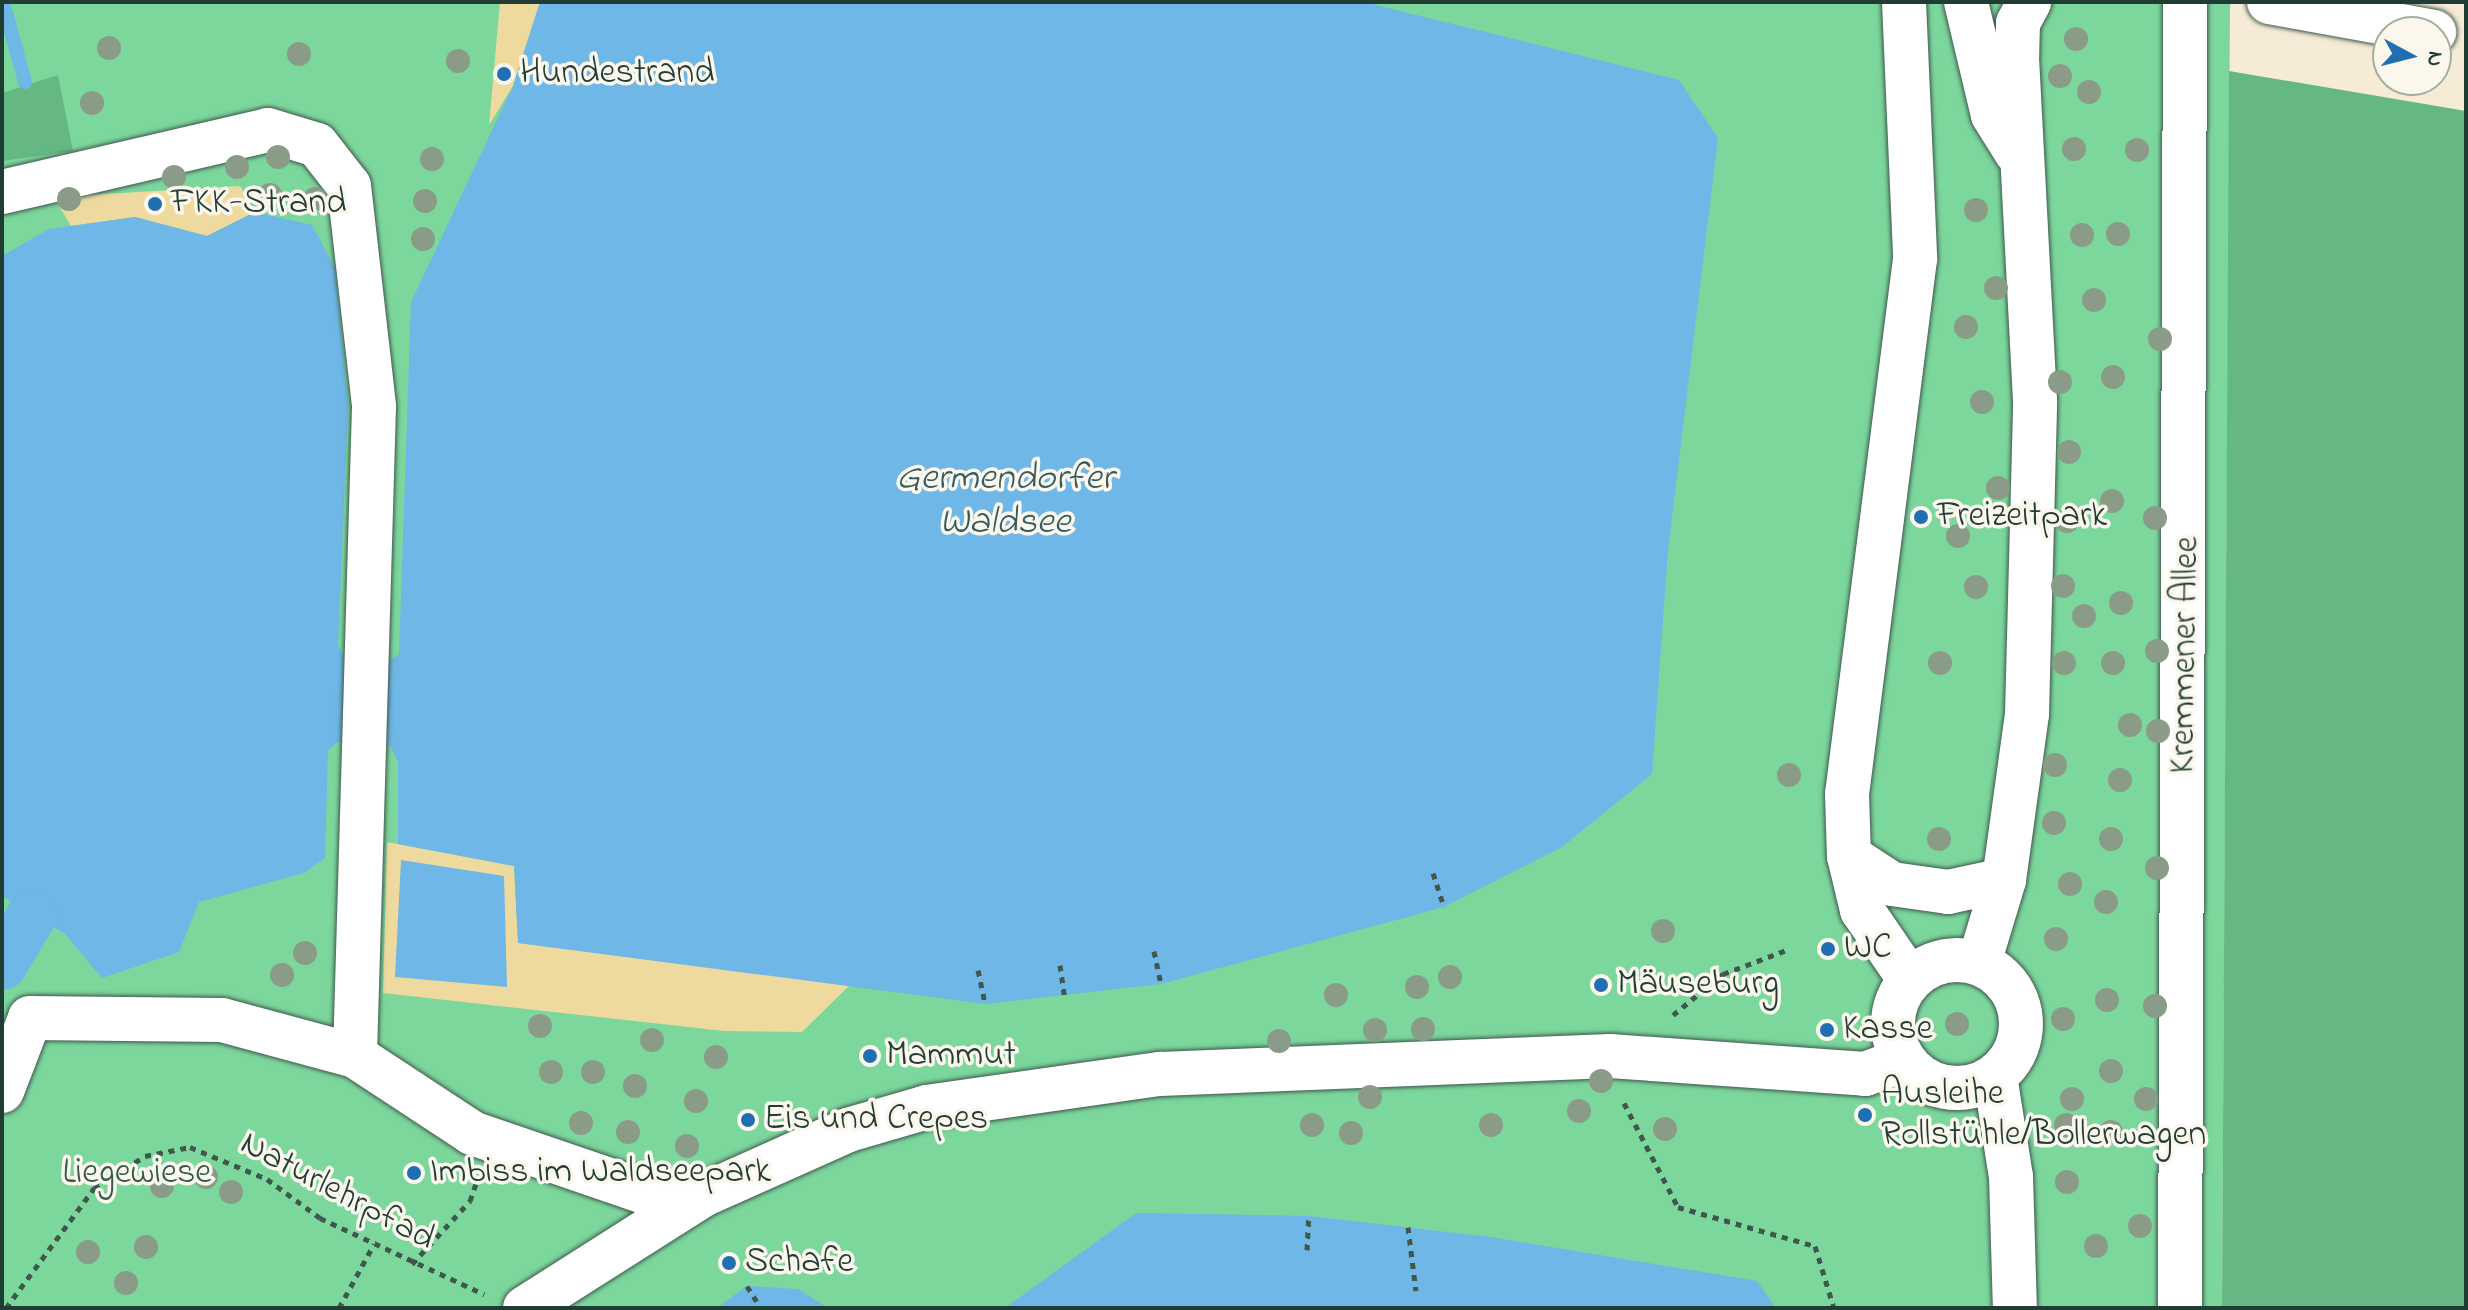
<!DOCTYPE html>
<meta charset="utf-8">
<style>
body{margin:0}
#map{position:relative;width:2468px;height:1310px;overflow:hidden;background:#f5ebd6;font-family:"Indie Flower",sans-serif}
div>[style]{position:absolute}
.green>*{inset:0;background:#7cd79d}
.forest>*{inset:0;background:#65b884}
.sand>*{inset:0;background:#eeda9e}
.water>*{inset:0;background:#6eb7e6}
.stream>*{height:14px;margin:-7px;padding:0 7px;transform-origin:7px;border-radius:7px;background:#6eb7e6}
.canal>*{height:50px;margin:-25px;padding:0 25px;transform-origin:25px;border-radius:25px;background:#6eb7e6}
.path>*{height:5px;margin-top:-2.5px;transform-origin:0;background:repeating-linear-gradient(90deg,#3f574c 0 6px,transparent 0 12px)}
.roads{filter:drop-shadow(0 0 2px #3f574c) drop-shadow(0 0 2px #3f574c)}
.minor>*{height:44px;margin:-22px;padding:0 22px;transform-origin:22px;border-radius:22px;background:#fff}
.minor>.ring{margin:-22px;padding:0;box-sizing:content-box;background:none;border:44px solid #fff;border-radius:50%}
.major>*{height:44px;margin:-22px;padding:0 22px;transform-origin:22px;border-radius:22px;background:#fff}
.trees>*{width:24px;height:24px;margin:-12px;border-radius:50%;background:#8a9c88}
.dots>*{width:22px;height:22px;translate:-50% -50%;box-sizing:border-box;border:4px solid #fbf7ec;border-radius:50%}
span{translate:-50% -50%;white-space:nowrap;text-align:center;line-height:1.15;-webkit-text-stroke:7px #fbf7ec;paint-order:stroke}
.poi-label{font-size:36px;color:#1f3d34}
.left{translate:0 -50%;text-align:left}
.street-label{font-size:36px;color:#1f3d34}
.park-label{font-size:36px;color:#325c49}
.water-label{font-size:38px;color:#335c60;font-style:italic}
.frame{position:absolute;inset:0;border:4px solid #1f3d34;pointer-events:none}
.north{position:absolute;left:2372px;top:16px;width:80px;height:80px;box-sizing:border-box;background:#fbf7ec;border:2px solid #a3ada2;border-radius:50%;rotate:97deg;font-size:22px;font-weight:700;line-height:32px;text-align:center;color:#1f3d34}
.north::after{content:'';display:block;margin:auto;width:28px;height:36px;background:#1f6fb2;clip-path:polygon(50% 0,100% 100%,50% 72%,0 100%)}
</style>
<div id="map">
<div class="green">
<div style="clip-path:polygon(2px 2px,2230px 2px,2222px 1308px,2px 1308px)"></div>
</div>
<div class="forest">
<div style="clip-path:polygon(2229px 71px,2466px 111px,2466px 1308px,2222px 1308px)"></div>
<div style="clip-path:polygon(58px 75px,73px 151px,2px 161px,2px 93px)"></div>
</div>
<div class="sand">
<div style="clip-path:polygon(500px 2px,540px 2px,513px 86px,489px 125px)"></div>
<div style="clip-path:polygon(240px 186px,255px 212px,207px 236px,135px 217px,71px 226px,54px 197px)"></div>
<div style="clip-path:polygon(387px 842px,514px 866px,518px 943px,850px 985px,802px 1032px,724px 1031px,383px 993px)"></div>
</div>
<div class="water">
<div style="clip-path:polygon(540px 2px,1364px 2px,1679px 80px,1718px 138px,1668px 551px,1652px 774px,1562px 847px,1444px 907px,1161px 984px,985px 1004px,518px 943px,514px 866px,398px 844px,398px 762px,390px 746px,338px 742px,328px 750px,325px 858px,304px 873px,199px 902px,179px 952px,102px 978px,65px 934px,2px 896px,2px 256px,49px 229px,135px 217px,207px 236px,255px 212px,312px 225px,335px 268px,348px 404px,338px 646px,345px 656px,392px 659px,399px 654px,411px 302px,513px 86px)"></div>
<div style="clip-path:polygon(401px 860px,504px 876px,507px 987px,395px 977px)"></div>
<div style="clip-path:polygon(1136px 1213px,1309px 1216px,1490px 1237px,1757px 1281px,1776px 1308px,1005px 1308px)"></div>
<div style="clip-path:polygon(747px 1286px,798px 1289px,828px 1308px,717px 1308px)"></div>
</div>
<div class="stream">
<div style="left:3px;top:2px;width:83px;rotate:74.6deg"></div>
</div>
<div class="canal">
<div style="left:2px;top:965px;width:58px;rotate:-59deg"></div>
</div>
<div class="path">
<div style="left:1433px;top:873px;width:36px;rotate:72deg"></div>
<div style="left:1154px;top:951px;width:34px;rotate:78deg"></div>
<div style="left:1060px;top:965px;width:34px;rotate:82deg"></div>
<div style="left:978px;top:970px;width:35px;rotate:78deg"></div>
<div style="left:1673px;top:1015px;width:65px;rotate:-39.4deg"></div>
<div style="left:1723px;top:974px;width:71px;rotate:-20.7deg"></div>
<div style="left:1624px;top:1103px;width:117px;rotate:62.6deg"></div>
<div style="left:1678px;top:1207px;width:142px;rotate:15.9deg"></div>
<div style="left:1815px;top:1246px;width:65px;rotate:73deg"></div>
<div style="left:1408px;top:1227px;width:64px;rotate:82.9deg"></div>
<div style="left:1307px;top:1250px;width:34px;rotate:-87deg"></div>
<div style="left:412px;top:1264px;width:86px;rotate:-47.4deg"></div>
<div style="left:470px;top:1201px;width:21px;rotate:-71deg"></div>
<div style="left:747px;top:1286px;width:26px;rotate:58deg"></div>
<div style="left:6px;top:1308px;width:149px;rotate:-53.7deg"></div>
<div style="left:94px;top:1188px;width:60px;rotate:-32.1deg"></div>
<div style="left:145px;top:1156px;width:46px;rotate:-11.3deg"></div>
<div style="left:190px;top:1147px;width:83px;rotate:22.6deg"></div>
<div style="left:267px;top:1179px;width:66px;rotate:36.3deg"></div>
<div style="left:320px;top:1218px;width:181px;rotate:24.9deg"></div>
<div style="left:339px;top:1308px;width:73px;rotate:-61.3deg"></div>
</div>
<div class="roads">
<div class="minor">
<div style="left:1904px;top:2px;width:257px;rotate:87.5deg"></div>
<div style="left:1915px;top:259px;width:539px;rotate:97.24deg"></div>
<div style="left:1847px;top:794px;width:62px;rotate:88.2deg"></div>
<div style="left:1849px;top:856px;width:56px;rotate:76.5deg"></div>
<div style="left:1862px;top:910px;width:85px;rotate:55.6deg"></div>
<div style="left:1966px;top:2px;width:116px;rotate:76.6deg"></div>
<div style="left:1993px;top:115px;width:44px;rotate:58.1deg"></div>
<div style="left:2269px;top:2px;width:168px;rotate:10.3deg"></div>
<div style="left:2px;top:192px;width:273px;rotate:-13.1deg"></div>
<div style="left:268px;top:130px;width:51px;rotate:17deg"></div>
<div style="left:317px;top:145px;width:52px;rotate:52deg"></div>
<div style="left:349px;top:186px;width:222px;rotate:83.5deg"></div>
<div style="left:374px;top:407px;width:649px;rotate:91.68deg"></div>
<div style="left:1849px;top:856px;width:51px;rotate:33.1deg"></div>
<div style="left:1892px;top:884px;width:57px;rotate:8.1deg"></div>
<div style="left:1948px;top:892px;width:57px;rotate:-12.1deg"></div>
<div class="ring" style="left:1893px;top:960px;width:84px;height:84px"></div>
<div style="left:1979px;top:963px;width:87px;rotate:-73.2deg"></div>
<div style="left:2004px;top:880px;width:168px;rotate:-82.1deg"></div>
<div style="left:2027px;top:714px;width:313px;rotate:-88.5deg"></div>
<div style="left:2035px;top:401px;width:338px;rotate:-93deg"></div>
<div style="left:2017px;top:63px;width:40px;rotate:-88.6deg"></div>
<div style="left:2018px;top:23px;width:24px;rotate:-62deg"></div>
<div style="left:1995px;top:1076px;width:102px;rotate:81deg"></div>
<div style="left:2011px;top:1177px;width:131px;rotate:88.3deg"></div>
<div style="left:2px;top:1091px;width:78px;rotate:-69deg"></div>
<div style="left:30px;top:1018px;width:192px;rotate:0.6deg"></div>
<div style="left:222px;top:1020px;width:138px;rotate:15.1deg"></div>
<div style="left:355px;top:1056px;width:140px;rotate:33.3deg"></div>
<div style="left:472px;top:1133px;width:225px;rotate:18.9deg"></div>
<div style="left:525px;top:1308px;width:211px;rotate:-32.4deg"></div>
<div style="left:703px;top:1195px;width:159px;rotate:-24.1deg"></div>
<div style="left:848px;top:1130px;width:82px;rotate:-16.2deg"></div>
<div style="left:927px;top:1107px;width:235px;rotate:-8.1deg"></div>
<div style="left:1160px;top:1074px;width:450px;rotate:-2.3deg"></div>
<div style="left:1610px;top:1056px;width:256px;rotate:4deg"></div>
<div style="left:1865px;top:1074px;width:40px;rotate:-20.2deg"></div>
</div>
<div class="major">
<div style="left:2180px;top:1308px;width:1306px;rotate:-89.78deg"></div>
</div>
</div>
<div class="trees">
<div style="left:2076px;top:39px"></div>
<div style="left:109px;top:48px"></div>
<div style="left:299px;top:54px"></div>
<div style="left:458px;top:61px"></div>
<div style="left:2060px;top:76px"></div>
<div style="left:2089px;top:92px"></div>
<div style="left:92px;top:103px"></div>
<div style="left:2074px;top:149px"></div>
<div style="left:2137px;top:150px"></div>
<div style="left:278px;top:157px"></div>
<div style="left:432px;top:159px"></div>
<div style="left:237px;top:167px"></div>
<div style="left:174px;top:177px"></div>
<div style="left:270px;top:195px"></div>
<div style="left:69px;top:199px"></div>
<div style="left:315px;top:199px"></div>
<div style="left:425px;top:201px"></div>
<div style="left:1976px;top:210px"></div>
<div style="left:2118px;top:234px"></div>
<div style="left:2082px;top:235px"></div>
<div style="left:423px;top:239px"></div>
<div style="left:1996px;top:288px"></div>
<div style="left:2094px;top:300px"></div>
<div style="left:1966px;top:327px"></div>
<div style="left:2160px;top:339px"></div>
<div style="left:2113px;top:377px"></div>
<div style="left:2060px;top:382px"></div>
<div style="left:1982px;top:402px"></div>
<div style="left:2069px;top:452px"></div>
<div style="left:1998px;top:488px"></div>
<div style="left:2112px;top:501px"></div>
<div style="left:2155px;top:518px"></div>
<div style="left:2067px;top:521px"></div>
<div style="left:1958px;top:536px"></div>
<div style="left:2063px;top:586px"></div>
<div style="left:1976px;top:587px"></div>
<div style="left:2121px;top:603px"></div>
<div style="left:2084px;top:616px"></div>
<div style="left:2157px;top:651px"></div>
<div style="left:1940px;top:663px"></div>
<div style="left:2064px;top:663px"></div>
<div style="left:2113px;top:663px"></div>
<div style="left:2130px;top:725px"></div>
<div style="left:2158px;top:731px"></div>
<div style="left:2055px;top:765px"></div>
<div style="left:1789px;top:775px"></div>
<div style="left:2120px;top:780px"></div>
<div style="left:2054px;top:823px"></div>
<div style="left:1939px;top:839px"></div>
<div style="left:2111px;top:839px"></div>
<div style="left:2157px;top:868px"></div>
<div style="left:2070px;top:884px"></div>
<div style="left:2106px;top:902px"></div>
<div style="left:1663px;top:931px"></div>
<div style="left:2056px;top:939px"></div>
<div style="left:305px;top:953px"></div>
<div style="left:282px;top:975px"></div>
<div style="left:1450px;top:977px"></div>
<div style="left:1417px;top:987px"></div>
<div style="left:1336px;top:995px"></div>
<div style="left:2107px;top:1000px"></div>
<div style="left:2155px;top:1006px"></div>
<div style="left:2063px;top:1019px"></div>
<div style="left:1957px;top:1024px"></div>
<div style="left:540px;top:1026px"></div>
<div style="left:1423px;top:1029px"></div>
<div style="left:1375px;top:1030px"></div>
<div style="left:652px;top:1040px"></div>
<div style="left:1279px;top:1041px"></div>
<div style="left:716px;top:1057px"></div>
<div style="left:2111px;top:1071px"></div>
<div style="left:551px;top:1072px"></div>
<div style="left:593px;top:1072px"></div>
<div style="left:1601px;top:1081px"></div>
<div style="left:635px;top:1086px"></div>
<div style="left:1370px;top:1097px"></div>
<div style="left:2072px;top:1099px"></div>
<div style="left:2146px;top:1099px"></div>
<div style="left:696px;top:1101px"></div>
<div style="left:1579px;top:1111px"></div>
<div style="left:581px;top:1123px"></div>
<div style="left:1312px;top:1125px"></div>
<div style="left:1491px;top:1125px"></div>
<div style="left:2066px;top:1125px"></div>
<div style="left:1665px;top:1129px"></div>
<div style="left:628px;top:1132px"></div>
<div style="left:2111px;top:1132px"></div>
<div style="left:1351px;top:1133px"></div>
<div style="left:687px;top:1146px"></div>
<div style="left:206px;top:1177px"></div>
<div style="left:2067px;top:1182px"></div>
<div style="left:162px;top:1186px"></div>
<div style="left:231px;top:1192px"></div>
<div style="left:2140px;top:1226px"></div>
<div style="left:2096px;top:1246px"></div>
<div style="left:146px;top:1247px"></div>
<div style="left:88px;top:1252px"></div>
<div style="left:126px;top:1283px"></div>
</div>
<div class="dots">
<div style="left:504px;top:74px;background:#1f6fb2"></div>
<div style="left:155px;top:204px;background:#1f6fb2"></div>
<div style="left:1921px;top:517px;background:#1f6fb2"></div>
<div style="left:1828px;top:949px;background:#1f6fb2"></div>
<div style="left:1601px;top:985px;background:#1f6fb2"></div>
<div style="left:1827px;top:1030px;background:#1f6fb2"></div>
<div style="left:870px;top:1056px;background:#1f6fb2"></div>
<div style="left:1865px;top:1115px;background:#1f6fb2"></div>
<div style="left:748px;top:1120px;background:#1f6fb2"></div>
<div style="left:414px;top:1173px;background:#1f6fb2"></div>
<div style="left:729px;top:1263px;background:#1f6fb2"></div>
</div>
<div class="poi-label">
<span class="left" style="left:520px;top:74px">Hundestrand</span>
<span class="left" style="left:171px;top:204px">FKK-Strand</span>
<span class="left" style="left:1937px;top:517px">Freizeitpark</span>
<span class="left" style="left:1844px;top:949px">WC</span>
<span class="left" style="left:1617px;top:985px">Mäuseburg</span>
<span class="left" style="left:1843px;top:1030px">Kasse</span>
<span class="left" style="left:886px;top:1056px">Mammut</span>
<span class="left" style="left:1881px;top:1115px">Ausleihe<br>Rollstühle/Bollerwagen</span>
<span class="left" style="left:764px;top:1120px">Eis und Crepes</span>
<span class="left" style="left:430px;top:1173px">Imbiss im Waldseepark</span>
<span class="left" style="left:745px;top:1263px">Schafe</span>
</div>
<div class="street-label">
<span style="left:2186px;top:655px;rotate:-89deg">Kremmener Allee</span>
<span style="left:337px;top:1192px;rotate:28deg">Naturlehrpfad</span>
</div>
<div class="park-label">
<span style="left:137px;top:1174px">Liegewiese</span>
</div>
<div class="water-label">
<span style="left:1005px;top:502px">Germendorfer<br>Waldsee</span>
</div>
<div class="frame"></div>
<div class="north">N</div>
</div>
